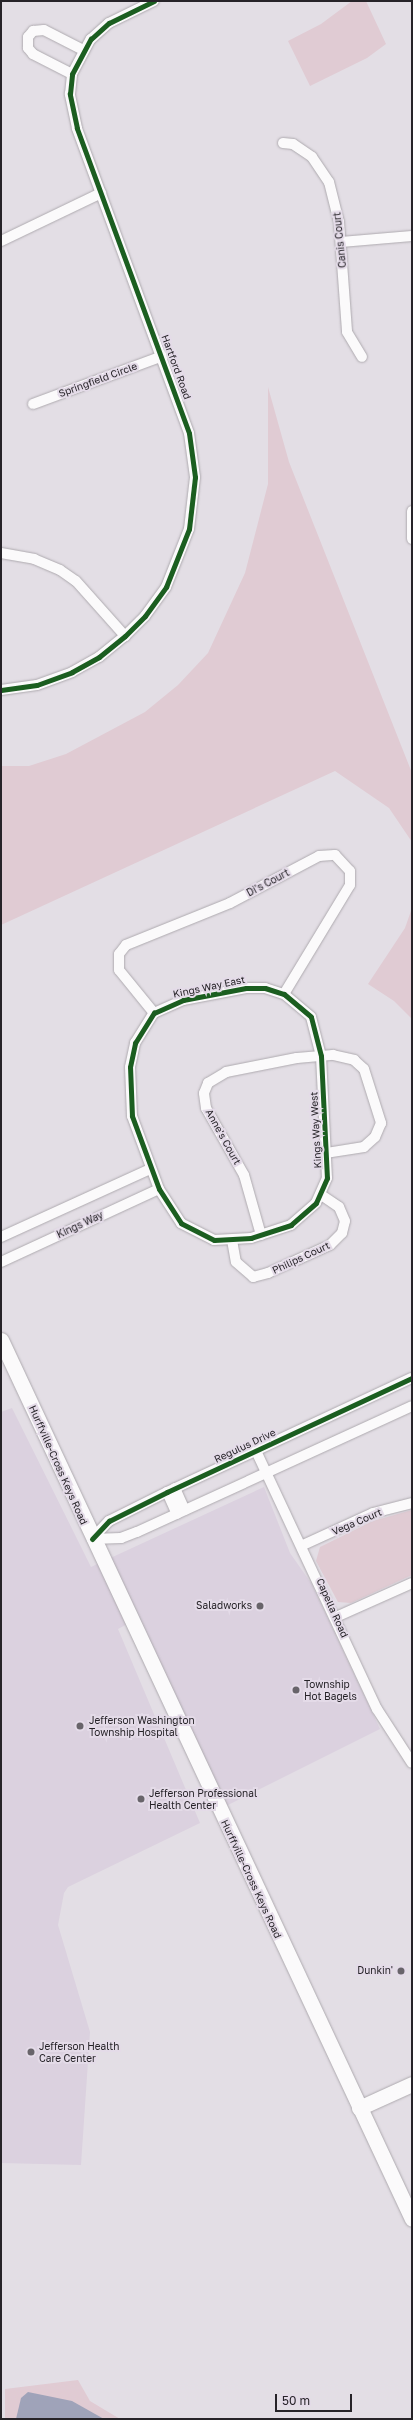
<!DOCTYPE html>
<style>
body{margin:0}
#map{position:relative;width:413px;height:2420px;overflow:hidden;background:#e3dee5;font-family:"Golos Text",sans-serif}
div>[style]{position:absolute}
.built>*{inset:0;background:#dbd1df}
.green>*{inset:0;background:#e0cbd3}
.water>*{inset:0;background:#9fa3b9}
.roads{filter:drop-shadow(0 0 1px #aeaaaf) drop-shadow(0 0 1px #aeaaaf)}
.street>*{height:10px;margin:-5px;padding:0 5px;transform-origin:5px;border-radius:5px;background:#fbfafb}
.secondary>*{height:15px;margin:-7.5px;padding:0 7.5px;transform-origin:7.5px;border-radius:7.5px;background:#fbfafb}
.cycleway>*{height:5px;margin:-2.5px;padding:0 2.5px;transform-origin:2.5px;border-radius:2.5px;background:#1b5e20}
.dots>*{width:11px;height:11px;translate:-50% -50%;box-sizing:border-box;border:2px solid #e4dbe8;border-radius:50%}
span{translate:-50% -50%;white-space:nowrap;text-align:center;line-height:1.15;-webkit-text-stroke:4px #e4dbe8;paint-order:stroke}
.street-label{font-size:10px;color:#262328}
.poi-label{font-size:10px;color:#262328}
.right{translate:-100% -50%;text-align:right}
.left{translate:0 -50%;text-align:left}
.frame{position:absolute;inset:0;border:2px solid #262328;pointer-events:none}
.scale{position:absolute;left:275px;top:2394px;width:77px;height:18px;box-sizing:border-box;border:2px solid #262328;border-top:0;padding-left:5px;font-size:12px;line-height:14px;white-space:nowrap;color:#262328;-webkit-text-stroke:3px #e4dbe8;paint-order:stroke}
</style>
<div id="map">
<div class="built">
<div style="clip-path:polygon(12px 1408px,91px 1567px,264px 1487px,290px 1553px,311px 1583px,380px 1729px,218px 1810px,131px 1622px,118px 1629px,200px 1823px,68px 1887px,64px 1893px,58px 1925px,90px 2032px,81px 2165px,1px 2163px,1px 1412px)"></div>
</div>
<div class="green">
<div style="clip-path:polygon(352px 1px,366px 1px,386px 44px,367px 58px,310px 86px,288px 41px,321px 24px)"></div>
<div style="clip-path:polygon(268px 387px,289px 462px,412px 773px,412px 842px,389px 808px,335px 771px,1px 925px,1px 766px,29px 766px,66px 754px,145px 712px,178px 685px,208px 653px,245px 573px,268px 484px)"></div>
<div style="clip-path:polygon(412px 908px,412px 1019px,394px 1001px,368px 984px,405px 928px)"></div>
<div style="clip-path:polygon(412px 1510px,412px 1575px,351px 1603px,338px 1602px,316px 1561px,320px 1547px,373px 1521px)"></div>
<div style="clip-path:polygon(78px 2380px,90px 2401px,120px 2419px,5px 2419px,5px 2389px)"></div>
</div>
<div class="water">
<div style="clip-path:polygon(28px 2392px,72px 2401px,104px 2419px,16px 2419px,21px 2398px)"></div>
</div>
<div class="roads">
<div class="street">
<div style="left:72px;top:74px;width:44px;rotate:-152.9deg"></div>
<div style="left:33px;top:54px;width:8px;rotate:-130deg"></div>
<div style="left:28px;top:48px;width:11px;rotate:-90deg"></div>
<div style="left:28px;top:37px;width:8px;rotate:-50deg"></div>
<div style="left:33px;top:31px;width:11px;rotate:-5deg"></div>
<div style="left:44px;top:30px;width:44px;rotate:27.1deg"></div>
<div style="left:283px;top:143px;width:10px;rotate:6deg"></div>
<div style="left:293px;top:144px;width:23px;rotate:34deg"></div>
<div style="left:312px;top:157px;width:30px;rotate:56deg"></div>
<div style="left:329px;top:182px;width:41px;rotate:76deg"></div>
<div style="left:339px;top:222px;width:110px;rotate:85.8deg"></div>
<div style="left:347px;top:332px;width:29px;rotate:59deg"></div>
<div style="left:1px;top:241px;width:111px;rotate:-25.6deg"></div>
<div style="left:341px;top:242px;width:71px;rotate:-4.8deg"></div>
<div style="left:33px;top:404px;width:139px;rotate:-20.3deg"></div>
<div style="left:412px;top:511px;width:28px;rotate:90deg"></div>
<div style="left:1px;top:553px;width:34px;rotate:10deg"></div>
<div style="left:34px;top:559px;width:28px;rotate:23deg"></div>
<div style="left:60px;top:570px;width:19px;rotate:35deg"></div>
<div style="left:76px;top:581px;width:74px;rotate:48.3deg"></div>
<div style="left:1px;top:690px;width:36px;rotate:-8deg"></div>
<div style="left:37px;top:685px;width:37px;rotate:-20deg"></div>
<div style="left:72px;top:672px;width:31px;rotate:-29deg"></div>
<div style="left:99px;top:657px;width:33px;rotate:-39deg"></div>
<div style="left:125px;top:636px;width:28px;rotate:-45deg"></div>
<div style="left:145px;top:616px;width:36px;rotate:-54deg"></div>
<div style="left:166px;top:587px;width:62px;rotate:-68.4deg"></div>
<div style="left:189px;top:529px;width:52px;rotate:-83.4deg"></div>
<div style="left:195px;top:477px;width:44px;rotate:-97.8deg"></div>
<div style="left:189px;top:433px;width:325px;rotate:-110.2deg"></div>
<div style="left:77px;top:128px;width:35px;rotate:-102deg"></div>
<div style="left:70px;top:94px;width:20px;rotate:-84deg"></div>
<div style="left:72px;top:74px;width:40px;rotate:-62deg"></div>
<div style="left:91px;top:39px;width:24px;rotate:-42deg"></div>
<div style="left:109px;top:23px;width:50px;rotate:-26.1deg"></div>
<div style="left:246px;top:988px;width:19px"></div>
<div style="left:265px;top:988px;width:20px;rotate:18deg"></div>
<div style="left:284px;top:994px;width:35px;rotate:40deg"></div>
<div style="left:311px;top:1017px;width:40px;rotate:75.6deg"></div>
<div style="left:321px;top:1056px;width:122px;rotate:87.2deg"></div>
<div style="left:327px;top:1178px;width:27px;rotate:114deg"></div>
<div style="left:316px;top:1203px;width:33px;rotate:139deg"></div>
<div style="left:291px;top:1225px;width:42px;rotate:162deg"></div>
<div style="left:251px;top:1238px;width:37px;rotate:177deg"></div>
<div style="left:214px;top:1240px;width:37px;rotate:-153deg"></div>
<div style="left:181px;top:1223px;width:40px;rotate:-122.9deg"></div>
<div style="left:159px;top:1189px;width:78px;rotate:-110.3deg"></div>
<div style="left:132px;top:1116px;width:49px;rotate:-92.3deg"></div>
<div style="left:130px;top:1067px;width:25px;rotate:-78deg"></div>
<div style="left:135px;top:1043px;width:36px;rotate:-58deg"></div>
<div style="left:154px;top:1013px;width:32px;rotate:-24deg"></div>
<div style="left:183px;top:1000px;width:64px;rotate:-10.8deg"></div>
<div style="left:154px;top:1013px;width:55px;rotate:-129.1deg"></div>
<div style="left:119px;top:970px;width:16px;rotate:-90deg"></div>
<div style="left:119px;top:954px;width:11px;rotate:-52deg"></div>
<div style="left:126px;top:945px;width:112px;rotate:-22deg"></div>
<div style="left:230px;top:903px;width:101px;rotate:-27.8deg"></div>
<div style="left:319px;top:856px;width:16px;rotate:-4deg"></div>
<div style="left:335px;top:855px;width:22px;rotate:47deg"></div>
<div style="left:350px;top:871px;width:14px;rotate:90deg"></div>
<div style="left:350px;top:885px;width:127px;rotate:121.2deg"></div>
<div style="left:261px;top:1235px;width:62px;rotate:-105.8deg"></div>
<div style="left:244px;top:1175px;width:77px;rotate:-119.6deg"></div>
<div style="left:206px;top:1108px;width:15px;rotate:-98deg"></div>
<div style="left:204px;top:1093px;width:11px;rotate:-68deg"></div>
<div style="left:208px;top:1083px;width:21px;rotate:-31deg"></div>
<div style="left:226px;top:1072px;width:72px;rotate:-11.2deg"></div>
<div style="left:297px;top:1058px;width:36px;rotate:-5deg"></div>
<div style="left:333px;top:1055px;width:22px;rotate:13deg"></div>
<div style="left:354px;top:1060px;width:13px;rotate:42deg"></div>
<div style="left:364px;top:1069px;width:57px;rotate:72.5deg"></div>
<div style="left:381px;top:1123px;width:15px;rotate:113deg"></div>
<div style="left:375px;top:1137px;width:15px;rotate:138deg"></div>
<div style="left:364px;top:1147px;width:36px;rotate:171deg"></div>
<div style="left:1px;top:1237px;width:164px;rotate:-24.5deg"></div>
<div style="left:232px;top:1240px;width:22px;rotate:80deg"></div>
<div style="left:236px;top:1262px;width:23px;rotate:41deg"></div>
<div style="left:253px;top:1277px;width:16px;rotate:-15deg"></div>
<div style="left:268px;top:1273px;width:68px;rotate:-24.3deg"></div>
<div style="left:330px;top:1245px;width:17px;rotate:-45deg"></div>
<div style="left:342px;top:1233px;width:12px;rotate:-76deg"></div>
<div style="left:345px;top:1221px;width:15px;rotate:-113deg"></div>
<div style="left:339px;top:1207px;width:22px;rotate:-146deg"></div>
<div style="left:1px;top:1262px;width:174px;rotate:-24.8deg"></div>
<div style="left:256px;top:1451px;width:285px;rotate:64.9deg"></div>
<div style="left:377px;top:1709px;width:64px;rotate:57.1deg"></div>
<div style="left:175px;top:1488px;width:24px;rotate:66deg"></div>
<div style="left:167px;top:1492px;width:24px;rotate:66deg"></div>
<div style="left:92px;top:1539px;width:25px;rotate:-47deg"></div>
<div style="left:109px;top:1521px;width:65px;rotate:-26.6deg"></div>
<div style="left:167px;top:1492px;width:270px;rotate:-25deg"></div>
<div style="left:92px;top:1539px;width:29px;rotate:-2deg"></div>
<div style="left:121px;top:1538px;width:17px;rotate:-21deg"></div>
<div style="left:137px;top:1532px;width:302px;rotate:-24.6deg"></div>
<div style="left:303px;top:1545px;width:77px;rotate:-24.6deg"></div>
<div style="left:373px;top:1513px;width:40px;rotate:-14.4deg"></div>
<div style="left:336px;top:1617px;width:83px;rotate:-24.1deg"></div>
</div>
<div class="secondary">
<div style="left:1px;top:1340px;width:970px;rotate:64.94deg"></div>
<div style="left:359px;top:2108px;width:58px;rotate:-24.4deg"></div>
</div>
</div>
<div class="cycleway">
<div style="left:1px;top:690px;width:36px;rotate:-8deg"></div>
<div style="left:37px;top:685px;width:37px;rotate:-20deg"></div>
<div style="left:72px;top:672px;width:31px;rotate:-29deg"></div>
<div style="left:99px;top:657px;width:33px;rotate:-39deg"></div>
<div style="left:125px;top:636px;width:28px;rotate:-45deg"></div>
<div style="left:145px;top:616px;width:36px;rotate:-54deg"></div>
<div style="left:166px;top:587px;width:62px;rotate:-68.4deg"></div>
<div style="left:189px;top:529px;width:52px;rotate:-83.4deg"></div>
<div style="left:195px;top:477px;width:44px;rotate:-97.8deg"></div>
<div style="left:189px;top:433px;width:325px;rotate:-110.2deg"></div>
<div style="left:77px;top:128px;width:35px;rotate:-102deg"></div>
<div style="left:70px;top:94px;width:20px;rotate:-84deg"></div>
<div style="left:72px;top:74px;width:40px;rotate:-62deg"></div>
<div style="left:91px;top:39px;width:24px;rotate:-42deg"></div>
<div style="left:109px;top:23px;width:50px;rotate:-26.1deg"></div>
<div style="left:246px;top:988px;width:19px"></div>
<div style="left:265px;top:988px;width:20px;rotate:18deg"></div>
<div style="left:284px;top:994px;width:35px;rotate:40deg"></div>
<div style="left:311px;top:1017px;width:40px;rotate:75.6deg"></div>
<div style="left:321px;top:1056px;width:122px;rotate:87.2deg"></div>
<div style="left:327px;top:1178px;width:27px;rotate:114deg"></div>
<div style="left:316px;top:1203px;width:33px;rotate:139deg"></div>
<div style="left:291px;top:1225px;width:42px;rotate:162deg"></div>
<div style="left:251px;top:1238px;width:37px;rotate:177deg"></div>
<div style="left:214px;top:1240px;width:37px;rotate:-153deg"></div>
<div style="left:181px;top:1223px;width:40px;rotate:-122.9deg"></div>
<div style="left:159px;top:1189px;width:78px;rotate:-110.3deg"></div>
<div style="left:132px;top:1116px;width:49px;rotate:-92.3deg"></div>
<div style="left:130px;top:1067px;width:25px;rotate:-78deg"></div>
<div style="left:135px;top:1043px;width:36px;rotate:-58deg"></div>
<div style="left:154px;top:1013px;width:32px;rotate:-24deg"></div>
<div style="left:183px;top:1000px;width:64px;rotate:-10.8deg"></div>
<div style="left:92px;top:1539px;width:25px;rotate:-47deg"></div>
<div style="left:109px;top:1521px;width:65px;rotate:-26.6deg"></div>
<div style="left:167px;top:1492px;width:270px;rotate:-25deg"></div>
</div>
<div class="dots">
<div style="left:260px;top:1606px;background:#68646a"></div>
<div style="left:296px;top:1690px;background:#68646a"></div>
<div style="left:80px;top:1726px;background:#68646a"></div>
<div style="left:141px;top:1799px;background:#68646a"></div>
<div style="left:401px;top:1971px;background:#68646a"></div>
<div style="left:31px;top:2052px;background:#68646a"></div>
</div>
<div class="street-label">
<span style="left:340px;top:240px;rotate:-96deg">Canis Court</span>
<span style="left:176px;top:367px;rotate:70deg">Hartford Road</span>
<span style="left:98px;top:380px;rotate:-20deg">Springfield Circle</span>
<span style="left:268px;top:883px;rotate:-28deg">Di's Court</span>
<span style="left:209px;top:987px;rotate:-12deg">Kings Way East</span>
<span style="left:316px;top:1130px;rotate:-93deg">Kings Way West</span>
<span style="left:223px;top:1137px;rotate:61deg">Anne's Court</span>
<span style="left:80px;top:1225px;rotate:-25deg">Kings Way</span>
<span style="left:301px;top:1258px;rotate:-25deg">Philips Court</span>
<span style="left:245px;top:1446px;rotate:-25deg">Regulus Drive</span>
<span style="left:58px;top:1465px;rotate:66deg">Hurffville-Cross Keys Road</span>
<span style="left:357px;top:1522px;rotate:-23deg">Vega Court</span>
<span style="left:332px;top:1608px;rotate:66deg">Capella Road</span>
<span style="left:251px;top:1879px;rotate:65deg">Hurffville-Cross Keys Road</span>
</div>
<div class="poi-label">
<span class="right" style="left:252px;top:1606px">Saladworks</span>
<span class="left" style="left:304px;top:1690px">Township<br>Hot Bagels</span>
<span class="left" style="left:89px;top:1726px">Jefferson Washington<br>Township Hospital</span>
<span class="left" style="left:149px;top:1799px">Jefferson Professional<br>Health Center</span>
<span class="right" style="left:393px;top:1971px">Dunkin'</span>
<span class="left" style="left:39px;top:2052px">Jefferson Health<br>Care Center</span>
</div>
<div class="frame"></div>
<div class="scale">50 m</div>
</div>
